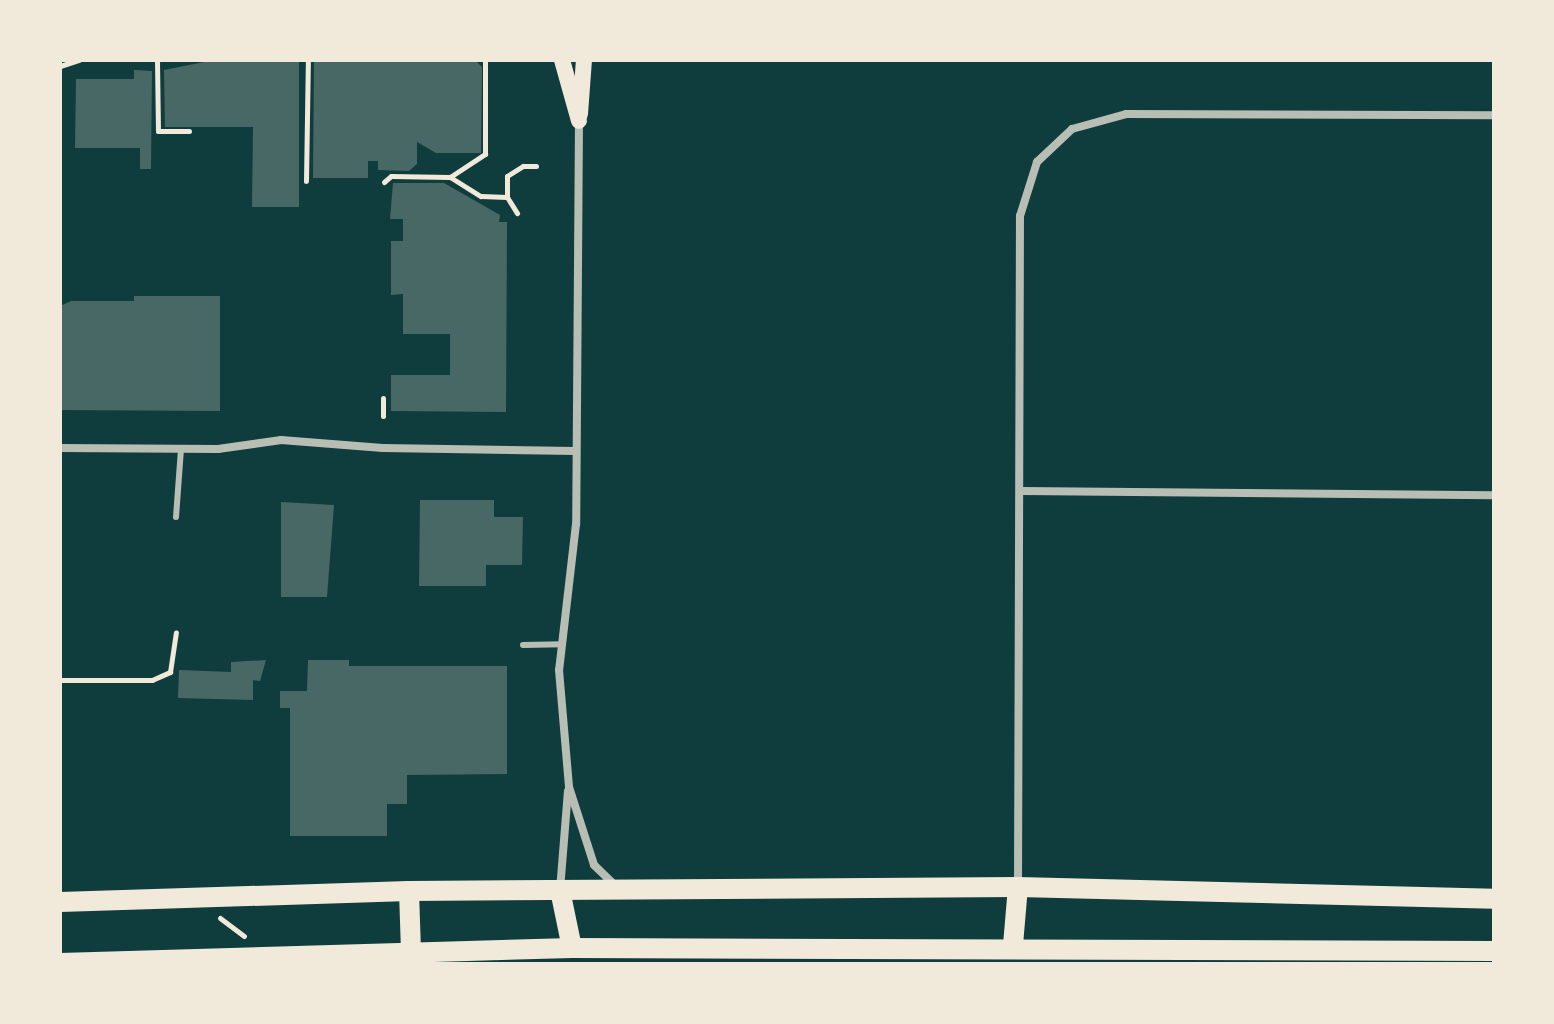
<!DOCTYPE html>
<style>
body{margin:0}
#map{position:relative;width:1554px;height:1024px;overflow:hidden;background:#0f3d3e;font-family:"Varela Round",sans-serif}
div>[style]{position:absolute}
.building>*{inset:0;background:#486865}
.path>*{height:5px;margin:-2.5px;padding:0 2.5px;transform-origin:2.5px;border-radius:2.5px;background:#f1e9da}
.service>*{height:6px;margin:-3px;padding:0 3px;transform-origin:3px;border-radius:3px;background:#b8beb3}
.minor>*{height:8px;margin:-4px;padding:0 4px;transform-origin:4px;border-radius:4px;background:#b8beb3}
.secondary>*{height:16px;margin:-8px;padding:0 8px;transform-origin:8px;border-radius:8px;background:#f1e9da}
.primary>*{height:20px;margin:-10px;padding:0 10px;transform-origin:10px;border-radius:10px;background:#f1e9da}
span{translate:-50% -50%;white-space:nowrap;text-align:center;line-height:1.15;-webkit-text-stroke:8px #f1e9da;paint-order:stroke}
.frame{position:absolute;inset:0;border:62px solid #f1e9da;pointer-events:none}
</style>
<div id="map">
<div class="building">
<div style="clip-path:polygon(214px 60px,299px 60px,299px 207px,252px 207px,253px 127px,165px 127px,164px 70px)"></div>
<div style="clip-path:polygon(314px 60px,477px 62px,482px 67px,481px 153px,436px 153px,417px 142px,417px 164px,409px 171px,378px 170px,378px 161px,368px 161px,368px 178px,313px 178px)"></div>
<div style="clip-path:polygon(134px 70px,152px 71px,151px 169px,140px 169px,140px 148px,75px 148px,76px 79px,134px 79px)"></div>
<div style="clip-path:polygon(393px 183px,444px 183px,500px 215px,499px 222px,507px 222px,506px 412px,391px 411px,391px 375px,450px 375px,450px 334px,403px 334px,403px 294px,391px 295px,391px 241px,403px 241px,403px 219px,390px 219px)"></div>
<div style="clip-path:polygon(134px 296px,220px 296px,220px 411px,60px 410px,60px 306px,71px 301px,134px 301px)"></div>
<div style="clip-path:polygon(420px 500px,494px 500px,494px 517px,523px 517px,522px 565px,486px 565px,486px 586px,419px 586px)"></div>
<div style="clip-path:polygon(281px 502px,334px 505px,327px 597px,281px 597px)"></div>
<div style="clip-path:polygon(266px 660px,260px 681px,253px 680px,253px 700px,178px 698px,179px 670px,231px 672px,231px 662px)"></div>
<div style="clip-path:polygon(308px 660px,349px 660px,349px 666px,507px 666px,507px 774px,407px 775px,407px 804px,387px 804px,387px 836px,290px 836px,290px 708px,280px 708px,280px 691px,307px 691px)"></div>
</div>
<div class="path">
<div style="left:157px;top:60px;width:71px;rotate:89.2deg"></div>
<div style="left:158px;top:131px;width:31px"></div>
<div style="left:60px;top:66px;width:20px;rotate:-18deg"></div>
<div style="left:450px;top:177px;width:42px;rotate:-33.3deg"></div>
<div style="left:485px;top:154px;width:94px;rotate:-90deg"></div>
<div style="left:306px;top:181px;width:121px;rotate:-89.1deg"></div>
<div style="left:384px;top:182px;width:9px;rotate:-41deg"></div>
<div style="left:391px;top:176px;width:59px;rotate:1deg"></div>
<div style="left:450px;top:177px;width:36px;rotate:32deg"></div>
<div style="left:481px;top:196px;width:26px;rotate:2deg"></div>
<div style="left:507px;top:197px;width:21px;rotate:-90deg"></div>
<div style="left:507px;top:176px;width:19px;rotate:-32deg"></div>
<div style="left:523px;top:166px;width:13px"></div>
<div style="left:507px;top:197px;width:19px;rotate:58deg"></div>
<div style="left:383px;top:416px;width:18px;rotate:-90deg"></div>
<div style="left:60px;top:680px;width:92px"></div>
<div style="left:152px;top:680px;width:20px;rotate:-24deg"></div>
<div style="left:170px;top:672px;width:40px;rotate:-81.5deg"></div>
<div style="left:220px;top:918px;width:30px;rotate:37deg"></div>
</div>
<div class="service">
<div style="left:176px;top:517px;width:68px;rotate:-85.8deg"></div>
<div style="left:523px;top:645px;width:39px;rotate:-1deg"></div>
</div>
<div class="minor">
<div style="left:579px;top:121px;width:403px;rotate:90.4deg"></div>
<div style="left:576px;top:524px;width:147px;rotate:96.6deg"></div>
<div style="left:559px;top:670px;width:117px;rotate:85.1deg"></div>
<div style="left:569px;top:787px;width:82px;rotate:72.2deg"></div>
<div style="left:594px;top:865px;width:30px;rotate:44deg"></div>
<div style="left:60px;top:448px;width:158px;rotate:0.4deg"></div>
<div style="left:218px;top:449px;width:64px;rotate:-8.1deg"></div>
<div style="left:281px;top:440px;width:102px;rotate:4.5deg"></div>
<div style="left:383px;top:448px;width:193px;rotate:0.9deg"></div>
<div style="left:1021px;top:491px;width:473px;rotate:0.5deg"></div>
<div style="left:1018px;top:886px;width:670px;rotate:-89.83deg"></div>
<div style="left:1020px;top:216px;width:57px;rotate:-72.5deg"></div>
<div style="left:1037px;top:162px;width:48px;rotate:-43.3deg"></div>
<div style="left:1072px;top:129px;width:56px;rotate:-15.5deg"></div>
<div style="left:1126px;top:114px;width:368px;rotate:0.2deg"></div>
<div style="left:560px;top:890px;width:99px;rotate:-85.4deg"></div>
</div>
<div class="secondary">
<div style="left:562px;top:60px;width:63px;rotate:74.4deg"></div>
<div style="left:580px;top:114px;width:54px;rotate:-85.8deg"></div>
</div>
<div class="primary">
<div style="left:560px;top:890px;width:59px;rotate:78.3deg"></div>
<div style="left:409px;top:891px;width:61px;rotate:88.1deg"></div>
<div style="left:60px;top:902px;width:349px;rotate:-1.8deg"></div>
<div style="left:409px;top:891px;width:609px;rotate:-0.38deg"></div>
<div style="left:1018px;top:887px;width:476px;rotate:1.4deg"></div>
<div style="left:1013px;top:945px;width:58px;rotate:-85.1deg"></div>
<div style="left:60px;top:963px;width:512px;rotate:-1.68deg"></div>
<div style="left:572px;top:948px;width:922px;rotate:0.19deg"></div>
</div>
<div class="frame"></div>
</div>
